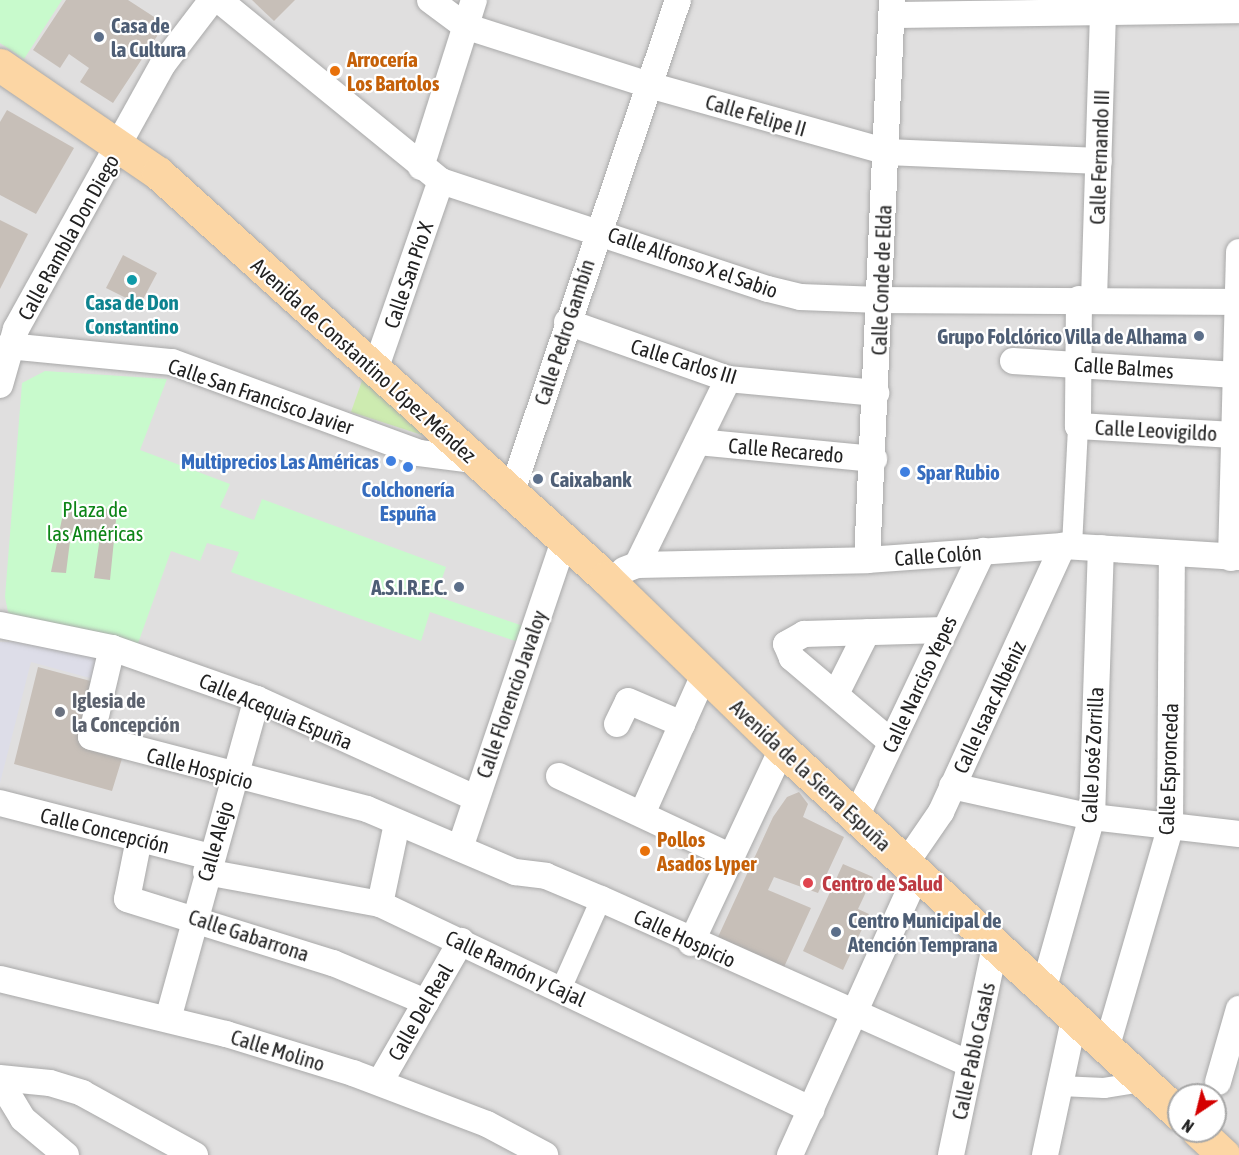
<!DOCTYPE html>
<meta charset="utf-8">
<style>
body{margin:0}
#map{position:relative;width:1239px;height:1155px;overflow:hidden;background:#f2efe9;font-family:"Asap Condensed",sans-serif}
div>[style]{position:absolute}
.residential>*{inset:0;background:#e0dfdf}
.grass>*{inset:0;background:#cdebb0}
.park>*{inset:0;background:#c8facc}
.plaza>*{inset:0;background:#dddde8}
.building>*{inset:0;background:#c7bfb8}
.roads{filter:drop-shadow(0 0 2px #a9a9a9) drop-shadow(0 0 2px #a9a9a9)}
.pedestrian>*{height:20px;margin:-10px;padding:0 10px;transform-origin:10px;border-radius:10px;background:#fff}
.minor>*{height:26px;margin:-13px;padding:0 13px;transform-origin:13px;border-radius:13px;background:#fff}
.primary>*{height:33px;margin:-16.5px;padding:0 16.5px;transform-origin:16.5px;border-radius:16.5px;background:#fcd6a4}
.dots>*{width:16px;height:16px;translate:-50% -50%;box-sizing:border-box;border:3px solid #fff;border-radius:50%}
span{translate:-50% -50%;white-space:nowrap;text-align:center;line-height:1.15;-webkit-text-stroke:4.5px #fff;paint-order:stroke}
.service-label{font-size:21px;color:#4e5e75;font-weight:700}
.left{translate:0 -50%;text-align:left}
.right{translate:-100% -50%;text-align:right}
.food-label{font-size:21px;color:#c56008;font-weight:700}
.street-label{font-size:21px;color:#222}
.culture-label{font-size:21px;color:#0d838f;font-weight:700}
.shop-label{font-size:21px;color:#366cbe;font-weight:700}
.park-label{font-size:21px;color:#0c8416}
.worship-label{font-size:21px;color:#5b616d;font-weight:700}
.health-label{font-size:21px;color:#be3a42;font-weight:700}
.north{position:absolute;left:1167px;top:1083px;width:60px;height:60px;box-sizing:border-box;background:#fff;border:2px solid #a7a7a7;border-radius:50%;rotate:215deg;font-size:16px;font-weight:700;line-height:24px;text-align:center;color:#222}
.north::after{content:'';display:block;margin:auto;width:21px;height:27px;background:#d40000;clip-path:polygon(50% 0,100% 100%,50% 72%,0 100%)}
</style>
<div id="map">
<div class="residential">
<div style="clip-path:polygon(evenodd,0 0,1239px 0,1239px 1155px,0 1155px,0 0,1179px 1095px,1215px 1095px,1215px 1131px,1179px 1131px,1179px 1095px)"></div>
</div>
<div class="grass">
<div style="clip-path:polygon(364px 375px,424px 432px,422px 435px,351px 412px)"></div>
</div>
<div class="park">
<div style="clip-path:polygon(0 0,62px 0,24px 59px,0 43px)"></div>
<div style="clip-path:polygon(45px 371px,167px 379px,140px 450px,230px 484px,220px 507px,254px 520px,262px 499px,446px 567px,436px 596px,523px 626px,518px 642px,430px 612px,421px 641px,231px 572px,239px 552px,207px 543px,200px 561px,171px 551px,136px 649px,20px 622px,8px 612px,5px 597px,22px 383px)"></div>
</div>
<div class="plaza">
<div style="clip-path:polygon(65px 641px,105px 649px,97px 680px,31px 662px,0 783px,0 642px)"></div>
</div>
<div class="building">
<div style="clip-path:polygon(66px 0,128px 0,165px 24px,113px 103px,80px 82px,89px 68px,69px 54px,60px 68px,33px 50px)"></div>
<div style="clip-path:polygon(252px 0,295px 0,274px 21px)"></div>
<div style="clip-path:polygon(7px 110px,74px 148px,36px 214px,0 195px,0 122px)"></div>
<div style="clip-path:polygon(0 220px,28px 234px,0 289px)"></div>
<div style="clip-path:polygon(123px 255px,157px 273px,140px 305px,106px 288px)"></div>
<div style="clip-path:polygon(65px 504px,117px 510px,110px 580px,94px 578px,100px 537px,71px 533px,66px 573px,51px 572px)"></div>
<div style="clip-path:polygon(38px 667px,98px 683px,86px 741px,124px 752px,112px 791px,14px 764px)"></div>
<div style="clip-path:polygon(799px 792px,808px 804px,803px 817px,844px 837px,818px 893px,774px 877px,768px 890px,811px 908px,784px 967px,718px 937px,773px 817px,787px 797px)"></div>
<div style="clip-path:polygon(843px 864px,873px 877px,858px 909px,869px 914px,843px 970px,803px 951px)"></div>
</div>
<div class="roads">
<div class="pedestrian">
<div style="left:1072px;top:546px;width:120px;rotate:-87.1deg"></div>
<div style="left:561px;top:989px;width:98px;rotate:-66deg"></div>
<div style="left:1060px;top:1086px;width:44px;rotate:2.6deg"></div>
<div style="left:1104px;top:1088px;width:39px;rotate:-9deg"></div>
</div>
<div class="minor">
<div style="left:219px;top:0;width:286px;rotate:39.2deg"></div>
<div style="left:441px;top:181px;width:344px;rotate:18.3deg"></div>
<div style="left:768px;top:289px;width:33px;rotate:14deg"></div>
<div style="left:800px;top:297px;width:80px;rotate:2.1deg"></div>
<div style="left:880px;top:300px;width:359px;rotate:0.3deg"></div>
<div style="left:430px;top:0;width:44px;rotate:36.6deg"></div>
<div style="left:465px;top:26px;width:193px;rotate:17.8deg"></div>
<div style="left:649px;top:85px;width:247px;rotate:15.7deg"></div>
<div style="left:887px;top:152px;width:212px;rotate:2.4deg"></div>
<div style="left:892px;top:15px;width:347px;rotate:-0.8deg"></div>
<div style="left:421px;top:167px;width:175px;rotate:-72.4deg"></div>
<div style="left:1079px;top:299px;width:127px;rotate:90.5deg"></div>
<div style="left:1078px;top:426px;width:156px;rotate:3.3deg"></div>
<div style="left:1094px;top:299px;width:284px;rotate:-88.2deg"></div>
<div style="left:567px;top:322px;width:171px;rotate:19.5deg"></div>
<div style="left:728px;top:379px;width:149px;rotate:5.4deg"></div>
<div style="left:8px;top:346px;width:165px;rotate:5.6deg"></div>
<div style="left:172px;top:362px;width:263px;rotate:20.2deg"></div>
<div style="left:419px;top:453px;width:55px;rotate:7.3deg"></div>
<div style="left:1013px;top:361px;width:223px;rotate:3.6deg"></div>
<div style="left:375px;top:370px;width:200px;rotate:-70.8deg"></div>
<div style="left:0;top:385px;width:58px;rotate:-74.1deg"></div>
<div style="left:16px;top:329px;width:303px;rotate:-61deg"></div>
<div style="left:163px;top:64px;width:81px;rotate:-52.6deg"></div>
<div style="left:698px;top:442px;width:177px;rotate:5.5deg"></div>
<div style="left:511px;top:494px;width:521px;rotate:-71.32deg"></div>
<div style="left:1231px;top:558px;width:306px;rotate:-88.5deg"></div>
<div style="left:867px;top:560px;width:561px;rotate:-87.44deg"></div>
<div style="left:637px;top:565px;width:230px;rotate:-1.2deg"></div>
<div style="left:867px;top:560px;width:196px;rotate:-4.1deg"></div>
<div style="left:1063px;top:546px;width:176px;rotate:3.6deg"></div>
<div style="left:624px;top:570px;width:14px;rotate:-21deg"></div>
<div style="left:637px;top:565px;width:207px;rotate:-63.9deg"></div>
<div style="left:0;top:625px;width:114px;rotate:11.6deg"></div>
<div style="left:112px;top:648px;width:154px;rotate:19.4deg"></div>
<div style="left:257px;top:699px;width:239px;rotate:24.4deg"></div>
<div style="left:112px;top:648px;width:91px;rotate:103.3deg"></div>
<div style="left:91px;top:737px;width:285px;rotate:14.6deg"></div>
<div style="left:367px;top:809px;width:161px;rotate:23.1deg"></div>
<div style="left:515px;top:872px;width:31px;rotate:7deg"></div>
<div style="left:546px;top:876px;width:60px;rotate:22.7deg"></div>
<div style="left:601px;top:899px;width:404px;rotate:24.1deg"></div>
<div style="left:836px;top:694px;width:69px;rotate:-63.4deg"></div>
<div style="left:617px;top:724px;width:25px;rotate:-64deg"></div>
<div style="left:628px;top:701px;width:59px;rotate:23.1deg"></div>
<div style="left:891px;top:742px;width:130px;rotate:-139.7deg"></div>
<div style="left:792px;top:658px;width:15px;rotate:-113deg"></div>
<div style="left:786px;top:644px;width:21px;rotate:-29deg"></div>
<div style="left:804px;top:634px;width:140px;rotate:-1.6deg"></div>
<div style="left:559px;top:776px;width:189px;rotate:25.1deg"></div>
<div style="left:952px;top:786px;width:143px;rotate:12.5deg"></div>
<div style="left:1092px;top:817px;width:148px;rotate:6.6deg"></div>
<div style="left:0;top:803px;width:217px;rotate:14.4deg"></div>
<div style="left:642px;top:814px;width:152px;rotate:-66deg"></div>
<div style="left:856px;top:817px;width:295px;rotate:-64.5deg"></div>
<div style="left:139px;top:839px;width:61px;rotate:101.3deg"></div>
<div style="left:127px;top:899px;width:216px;rotate:17.3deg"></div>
<div style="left:333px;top:963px;width:101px;rotate:22.8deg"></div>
<div style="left:460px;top:848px;width:325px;rotate:-71.3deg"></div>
<div style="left:906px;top:863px;width:62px;rotate:-55.5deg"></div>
<div style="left:941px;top:812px;width:293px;rotate:-65.4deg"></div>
<div style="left:206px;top:872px;width:177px;rotate:10.4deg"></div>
<div style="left:380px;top:904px;width:478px;rotate:25.5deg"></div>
<div style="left:380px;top:904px;width:83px;rotate:-78.1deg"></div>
<div style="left:691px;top:943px;width:214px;rotate:-64.9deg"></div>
<div style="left:0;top:979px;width:233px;rotate:13.7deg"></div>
<div style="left:226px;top:1034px;width:133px;rotate:17.1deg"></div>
<div style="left:353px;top:1073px;width:143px;rotate:20.8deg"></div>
<div style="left:487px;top:1124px;width:66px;rotate:28.1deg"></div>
<div style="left:1043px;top:991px;width:181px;rotate:-74.3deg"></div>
<div style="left:1092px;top:817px;width:269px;rotate:-88.1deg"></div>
<div style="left:168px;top:1019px;width:332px;rotate:-74.5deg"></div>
<div style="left:1106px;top:1049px;width:230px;rotate:-73.8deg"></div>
<div style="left:1170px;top:828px;width:275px;rotate:-89.6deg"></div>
<div style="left:0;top:1078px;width:50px;rotate:5.7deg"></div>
<div style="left:50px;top:1083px;width:34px;rotate:17deg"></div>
<div style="left:82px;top:1093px;width:129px;rotate:28.8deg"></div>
<div style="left:0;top:1081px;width:44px;rotate:58.8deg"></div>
<div style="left:23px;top:1119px;width:56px;rotate:39.9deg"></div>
<div style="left:380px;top:1082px;width:163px;rotate:-60.1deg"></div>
<div style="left:1218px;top:1082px;width:76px;rotate:-74deg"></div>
<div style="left:790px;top:1155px;width:308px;rotate:-65.7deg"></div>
<div style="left:951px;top:1155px;width:213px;rotate:-78.1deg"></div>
<div style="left:1045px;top:1155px;width:138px;rotate:-77.9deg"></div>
</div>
<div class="primary">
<div style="left:0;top:65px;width:191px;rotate:34.4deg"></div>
<div style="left:158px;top:173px;width:604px;rotate:42.11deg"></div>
<div style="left:606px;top:578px;width:245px;rotate:44.2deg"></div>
<div style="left:782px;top:749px;width:539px;rotate:42.6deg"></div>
<div style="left:1198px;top:1131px;width:35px;rotate:43deg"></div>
</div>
</div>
<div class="dots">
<div style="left:99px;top:37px;background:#5c6f8a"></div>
<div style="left:335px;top:71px;background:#e8710a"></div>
<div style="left:132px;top:280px;background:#0f9aa8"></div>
<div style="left:1199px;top:336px;background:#5c6f8a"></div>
<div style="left:391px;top:461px;background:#3f7fe0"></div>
<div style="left:408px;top:467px;background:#3f7fe0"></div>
<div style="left:905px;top:472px;background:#3f7fe0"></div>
<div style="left:538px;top:479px;background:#5c6f8a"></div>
<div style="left:459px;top:587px;background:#5c6f8a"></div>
<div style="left:60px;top:712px;background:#6b7280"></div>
<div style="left:645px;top:851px;background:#e8710a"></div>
<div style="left:808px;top:883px;background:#e0444e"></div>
<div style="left:836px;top:932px;background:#5c6f8a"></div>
</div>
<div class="service-label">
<span class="left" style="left:111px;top:37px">Casa de<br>la Cultura</span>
<span class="right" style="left:1187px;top:336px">Grupo Folclórico Villa de Alhama</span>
<span class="left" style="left:550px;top:479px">Caixabank</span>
<span class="right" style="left:447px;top:587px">A.S.I.R.E.C.</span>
<span class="left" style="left:848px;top:932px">Centro Municipal de<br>Atención Temprana</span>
</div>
<div class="food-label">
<span class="left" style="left:347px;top:71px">Arrocería<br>Los Bartolos</span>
<span class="left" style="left:657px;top:851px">Pollos<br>Asados Lyper</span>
</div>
<div class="street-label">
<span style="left:756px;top:115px;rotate:16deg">Calle Felipe II</span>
<span style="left:1099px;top:157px;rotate:-88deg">Calle Fernando III</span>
<span style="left:68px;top:237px;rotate:-61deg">Calle Rambla Don Diego</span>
<span style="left:693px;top:262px;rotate:19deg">Calle Alfonso X el Sabio</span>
<span style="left:408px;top:275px;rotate:-71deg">Calle San Pío X</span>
<span style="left:881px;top:280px;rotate:-88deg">Calle Conde de Elda</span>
<span style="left:564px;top:332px;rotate:-72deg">Calle Pedro Gambín</span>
<span style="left:364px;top:360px;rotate:42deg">Avenida de Constantino López Méndez</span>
<span style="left:684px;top:361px;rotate:17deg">Calle Carlos III</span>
<span style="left:1124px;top:367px;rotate:4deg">Calle Balmes</span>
<span style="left:261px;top:396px;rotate:19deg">Calle San Francisco Javier</span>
<span style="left:1156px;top:430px;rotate:3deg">Calle Leovigildo</span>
<span style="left:786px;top:450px;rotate:5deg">Calle Recaredo</span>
<span style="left:938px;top:555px;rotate:-4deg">Calle Colón</span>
<span style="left:919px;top:684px;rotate:-65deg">Calle Narciso Yepes</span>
<span style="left:511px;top:694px;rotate:-71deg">Calle Florencio Javaloy</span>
<span style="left:989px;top:707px;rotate:-65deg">Calle Isaac Albéniz</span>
<span style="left:276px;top:711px;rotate:23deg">Calle Acequia Espuña</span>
<span style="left:1092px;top:755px;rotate:-87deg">Calle José Zorrilla</span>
<span style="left:200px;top:768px;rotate:15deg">Calle Hospicio</span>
<span style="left:1168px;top:769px;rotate:-88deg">Calle Espronceda</span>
<span style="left:811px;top:775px;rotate:43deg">Avenida de la Sierra Espuña</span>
<span style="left:105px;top:830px;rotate:14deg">Calle Concepción</span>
<span style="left:215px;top:841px;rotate:-74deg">Calle Alejo</span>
<span style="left:249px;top:935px;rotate:18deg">Calle Gabarrona</span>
<span style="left:685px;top:938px;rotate:25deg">Calle Hospicio</span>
<span style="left:516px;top:968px;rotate:25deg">Calle Ramón y Cajal</span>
<span style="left:420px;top:1012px;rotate:-60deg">Calle Del Real</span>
<span style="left:278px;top:1050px;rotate:17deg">Calle Molino</span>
<span style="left:973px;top:1051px;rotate:-78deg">Calle Pablo Casals</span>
</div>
<div class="culture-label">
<span style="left:132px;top:314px">Casa de Don<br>Constantino</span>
</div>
<div class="shop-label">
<span class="right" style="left:379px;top:461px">Multiprecios Las Américas</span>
<span class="left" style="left:917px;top:472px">Spar Rubio</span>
<span style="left:408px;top:501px">Colchonería<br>Espuña</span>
</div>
<div class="park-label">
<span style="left:95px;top:521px">Plaza de<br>las Américas</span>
</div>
<div class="worship-label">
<span class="left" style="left:72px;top:712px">Iglesia de<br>la Concepción</span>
</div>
<div class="health-label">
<span class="left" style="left:822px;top:883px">Centro de Salud</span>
</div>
<div class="north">N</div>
</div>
